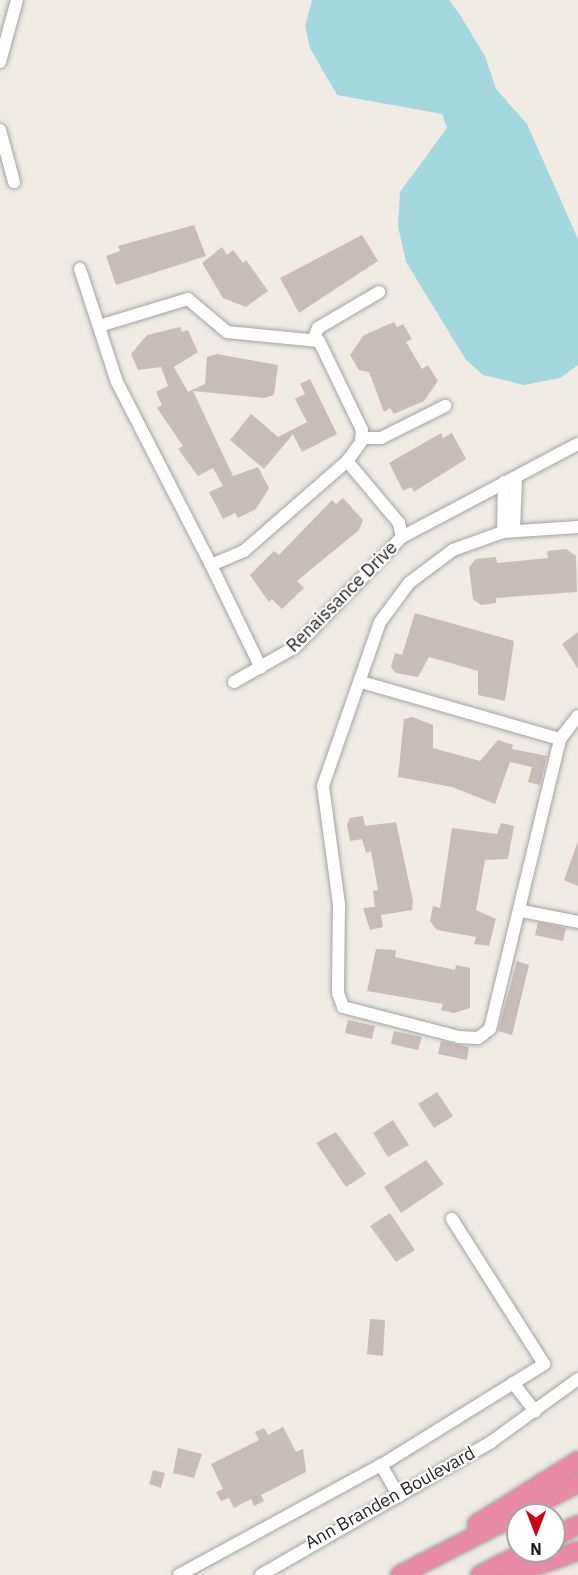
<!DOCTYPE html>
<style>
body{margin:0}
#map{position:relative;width:578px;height:1575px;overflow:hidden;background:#f0ebe4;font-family:"IBM Plex Sans",sans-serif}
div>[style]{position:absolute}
.water>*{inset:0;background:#a4d8de}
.building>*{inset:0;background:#c8bcb8}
.roads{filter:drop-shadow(0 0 2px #a3a3a3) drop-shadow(0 0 2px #a3a3a3)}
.minor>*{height:12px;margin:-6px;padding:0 6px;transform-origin:6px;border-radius:6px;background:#fff}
.highway>*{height:18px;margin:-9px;padding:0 9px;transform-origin:9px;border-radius:9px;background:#e98aa7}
span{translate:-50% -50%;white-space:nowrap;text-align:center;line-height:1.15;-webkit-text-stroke:4.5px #fff;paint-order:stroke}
.street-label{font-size:18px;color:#1f1f1f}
.north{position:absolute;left:506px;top:1503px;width:60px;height:60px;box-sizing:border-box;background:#fff;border:2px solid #a5a5a5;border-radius:50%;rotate:180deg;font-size:16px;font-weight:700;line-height:24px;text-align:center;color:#1f1f1f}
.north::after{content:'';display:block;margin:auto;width:21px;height:27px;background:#cd0019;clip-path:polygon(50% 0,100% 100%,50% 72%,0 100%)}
</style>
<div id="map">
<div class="water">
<div style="clip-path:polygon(312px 0,449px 0,460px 15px,485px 56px,496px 89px,527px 124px,578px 239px,578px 365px,560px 378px,524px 385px,483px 375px,466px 360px,406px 262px,398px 226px,400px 192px,447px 128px,442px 114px,337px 95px,310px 48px,305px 26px)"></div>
</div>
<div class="building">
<div style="clip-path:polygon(194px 225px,206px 256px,116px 285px,106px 256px,120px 251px,118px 246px)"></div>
<div style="clip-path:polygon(362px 235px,378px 261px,299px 313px,280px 278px)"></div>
<div style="clip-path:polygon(222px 247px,227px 255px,233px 250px,243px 263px,246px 260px,268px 291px,246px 307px,223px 298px,202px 263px)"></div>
<div style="clip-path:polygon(394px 322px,397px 327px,403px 324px,412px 339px,406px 342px,422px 369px,428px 365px,438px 381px,424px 401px,394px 414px,390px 408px,384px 412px,369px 372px,359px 370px,350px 355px,364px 335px)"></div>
<div style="clip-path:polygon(180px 327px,182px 332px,188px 330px,198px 352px,174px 367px,188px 392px,205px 384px,207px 357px,217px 354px,278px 365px,274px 395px,264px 398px,193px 391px,233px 476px,258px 467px,269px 488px,256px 509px,238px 518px,235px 513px,223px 519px,209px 492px,223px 486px,213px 468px,198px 476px,178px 449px,183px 446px,157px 408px,162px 405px,156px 392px,168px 386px,161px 367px,138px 370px,131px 354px,147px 335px)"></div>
<div style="clip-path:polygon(310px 379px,337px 434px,302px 452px,293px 434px,264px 469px,230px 440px,251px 414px,278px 437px,307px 422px,295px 399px,305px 394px,300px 384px)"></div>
<div style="clip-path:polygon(441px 433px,443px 438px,452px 433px,466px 459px,414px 492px,411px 487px,403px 491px,389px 463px)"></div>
<div style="clip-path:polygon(343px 498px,363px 520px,359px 530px,297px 581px,304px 588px,282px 609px,272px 599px,269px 602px,250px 575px,274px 551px,279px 555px,332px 500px,336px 504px)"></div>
<div style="clip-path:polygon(566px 549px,576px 556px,577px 592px,496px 598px,496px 603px,481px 605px,473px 599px,469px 567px,476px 559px,496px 557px,497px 563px,548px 558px,547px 551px)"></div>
<div style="clip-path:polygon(415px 613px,514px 641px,505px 701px,478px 695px,478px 671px,447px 662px,429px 657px,418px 677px,396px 673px,391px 667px,395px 653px,402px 655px)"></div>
<div style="clip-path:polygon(578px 632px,578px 669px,562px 644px)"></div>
<div style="clip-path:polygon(412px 717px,433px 725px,433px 748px,480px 761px,498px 740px,513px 745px,512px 749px,547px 756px,540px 785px,528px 782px,532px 767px,510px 762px,495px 804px,452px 787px,398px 777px,404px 719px)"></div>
<div style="clip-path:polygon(363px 816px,365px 826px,396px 822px,413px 901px,412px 910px,381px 915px,383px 927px,370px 930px,363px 908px,375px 907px,373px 891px,378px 890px,371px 851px,366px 853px,362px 839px,350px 841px,347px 825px,350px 818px)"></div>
<div style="clip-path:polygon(501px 823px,514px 826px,508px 859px,485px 860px,476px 910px,496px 919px,489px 946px,474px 944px,476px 937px,437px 930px,430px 921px,433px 906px,440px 908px,452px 828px,497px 834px)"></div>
<div style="clip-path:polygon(578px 841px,578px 886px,564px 880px)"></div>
<div style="clip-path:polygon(538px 922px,566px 928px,563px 941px,535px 935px)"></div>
<div style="clip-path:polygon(376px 949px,396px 950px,395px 957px,455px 970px,456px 965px,470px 968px,470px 1008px,454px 1013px,441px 1010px,443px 1004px,367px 991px)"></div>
<div style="clip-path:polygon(517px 961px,529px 965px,512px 1035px,498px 1031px)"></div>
<div style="clip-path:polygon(348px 1020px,375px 1026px,372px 1039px,345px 1033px)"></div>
<div style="clip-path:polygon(394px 1031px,422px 1037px,418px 1050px,391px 1044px)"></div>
<div style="clip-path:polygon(441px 1041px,469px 1047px,467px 1060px,438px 1054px)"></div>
<div style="clip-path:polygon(437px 1092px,453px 1116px,434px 1128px,418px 1104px)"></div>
<div style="clip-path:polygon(393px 1120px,409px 1145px,388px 1157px,373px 1133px)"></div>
<div style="clip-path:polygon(336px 1132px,366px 1174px,346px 1187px,316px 1143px)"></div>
<div style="clip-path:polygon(426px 1160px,444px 1184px,401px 1213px,384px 1187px)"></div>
<div style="clip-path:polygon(390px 1213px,415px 1250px,396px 1262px,370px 1226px)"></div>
<div style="clip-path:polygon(370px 1319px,385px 1320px,383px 1356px,367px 1354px)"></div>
<div style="clip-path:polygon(283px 1427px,296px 1452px,303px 1449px,306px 1472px,261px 1495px,264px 1501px,254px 1506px,251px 1499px,234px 1508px,229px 1498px,221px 1501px,216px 1492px,223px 1489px,211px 1464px,259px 1440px,255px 1432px,264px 1428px,268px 1435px)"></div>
<div style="clip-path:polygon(178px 1448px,202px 1454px,194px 1478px,173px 1473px)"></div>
<div style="clip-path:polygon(153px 1470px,165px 1473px,161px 1488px,149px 1484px)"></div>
</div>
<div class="roads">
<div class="minor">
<div style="left:0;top:62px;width:64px;rotate:-74.7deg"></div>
<div style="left:0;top:130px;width:54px;rotate:74.9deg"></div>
<div style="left:80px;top:269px;width:119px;rotate:71.9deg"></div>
<div style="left:117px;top:382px;width:206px;rotate:62.8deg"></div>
<div style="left:211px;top:565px;width:36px;rotate:-23deg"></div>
<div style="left:244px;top:551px;width:137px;rotate:-41.1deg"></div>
<div style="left:347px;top:461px;width:81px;rotate:50deg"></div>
<div style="left:399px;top:523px;width:14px;rotate:78deg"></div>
<div style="left:99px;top:326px;width:93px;rotate:-16.9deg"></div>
<div style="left:188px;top:299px;width:51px;rotate:40.2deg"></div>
<div style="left:227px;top:332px;width:92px;rotate:5.6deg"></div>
<div style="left:319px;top:341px;width:99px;rotate:64.2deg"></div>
<div style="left:362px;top:430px;width:12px;rotate:95deg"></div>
<div style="left:361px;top:442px;width:24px;rotate:126deg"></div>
<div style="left:313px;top:340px;width:13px;rotate:-67deg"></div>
<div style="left:318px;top:328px;width:71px;rotate:-30.5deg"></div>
<div style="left:362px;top:438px;width:19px"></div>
<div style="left:381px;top:438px;width:72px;rotate:-26.6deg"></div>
<div style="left:578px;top:527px;width:75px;rotate:176.2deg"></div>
<div style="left:503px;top:532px;width:53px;rotate:160.2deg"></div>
<div style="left:453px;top:550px;width:55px;rotate:143.1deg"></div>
<div style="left:409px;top:583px;width:49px;rotate:126.6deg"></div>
<div style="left:380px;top:622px;width:174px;rotate:109.2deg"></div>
<div style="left:323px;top:786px;width:120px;rotate:82.3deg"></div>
<div style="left:339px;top:905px;width:88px;rotate:90.7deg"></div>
<div style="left:338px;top:993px;width:15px;rotate:70deg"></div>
<div style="left:343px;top:1007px;width:120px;rotate:14.5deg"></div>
<div style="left:459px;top:1037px;width:19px;rotate:3deg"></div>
<div style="left:478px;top:1038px;width:15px;rotate:-37deg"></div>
<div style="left:490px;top:1029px;width:298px;rotate:-76.4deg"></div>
<div style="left:560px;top:739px;width:29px;rotate:-52deg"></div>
<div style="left:514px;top:530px;width:53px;rotate:-87.8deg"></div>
<div style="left:503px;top:532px;width:50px;rotate:-88.9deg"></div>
<div style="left:211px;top:565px;width:114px;rotate:64.1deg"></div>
<div style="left:234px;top:682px;width:70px;rotate:-29.8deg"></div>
<div style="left:295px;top:647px;width:153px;rotate:-45.8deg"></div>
<div style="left:402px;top:537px;width:199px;rotate:-27.9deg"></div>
<div style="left:361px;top:682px;width:207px;rotate:16deg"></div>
<div style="left:522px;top:911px;width:57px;rotate:11.1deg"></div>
<div style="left:513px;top:1383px;width:36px;rotate:52deg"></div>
<div style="left:381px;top:1465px;width:36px;rotate:60deg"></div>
<div style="left:179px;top:1575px;width:232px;rotate:-28.6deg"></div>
<div style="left:383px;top:1464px;width:190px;rotate:-31.8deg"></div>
<div style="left:544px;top:1364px;width:172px;rotate:-122.4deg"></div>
<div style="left:261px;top:1575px;width:266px;rotate:-30deg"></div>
<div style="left:491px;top:1442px;width:107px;rotate:-35.9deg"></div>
</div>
<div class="highway">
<div style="left:477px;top:1524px;width:119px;rotate:-32deg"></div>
<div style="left:554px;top:1537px;width:27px;rotate:-27deg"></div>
<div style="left:400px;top:1575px;width:200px;rotate:-27.3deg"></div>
<div style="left:480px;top:1575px;width:53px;rotate:-27.1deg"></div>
<div style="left:511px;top:1575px;width:71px;rotate:-19.7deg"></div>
</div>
</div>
<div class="street-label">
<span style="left:342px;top:597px;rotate:-45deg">Renaissance Drive</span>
<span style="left:390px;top:1498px;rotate:-29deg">Ann Branden Boulevard</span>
</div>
<div class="north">N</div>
</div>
